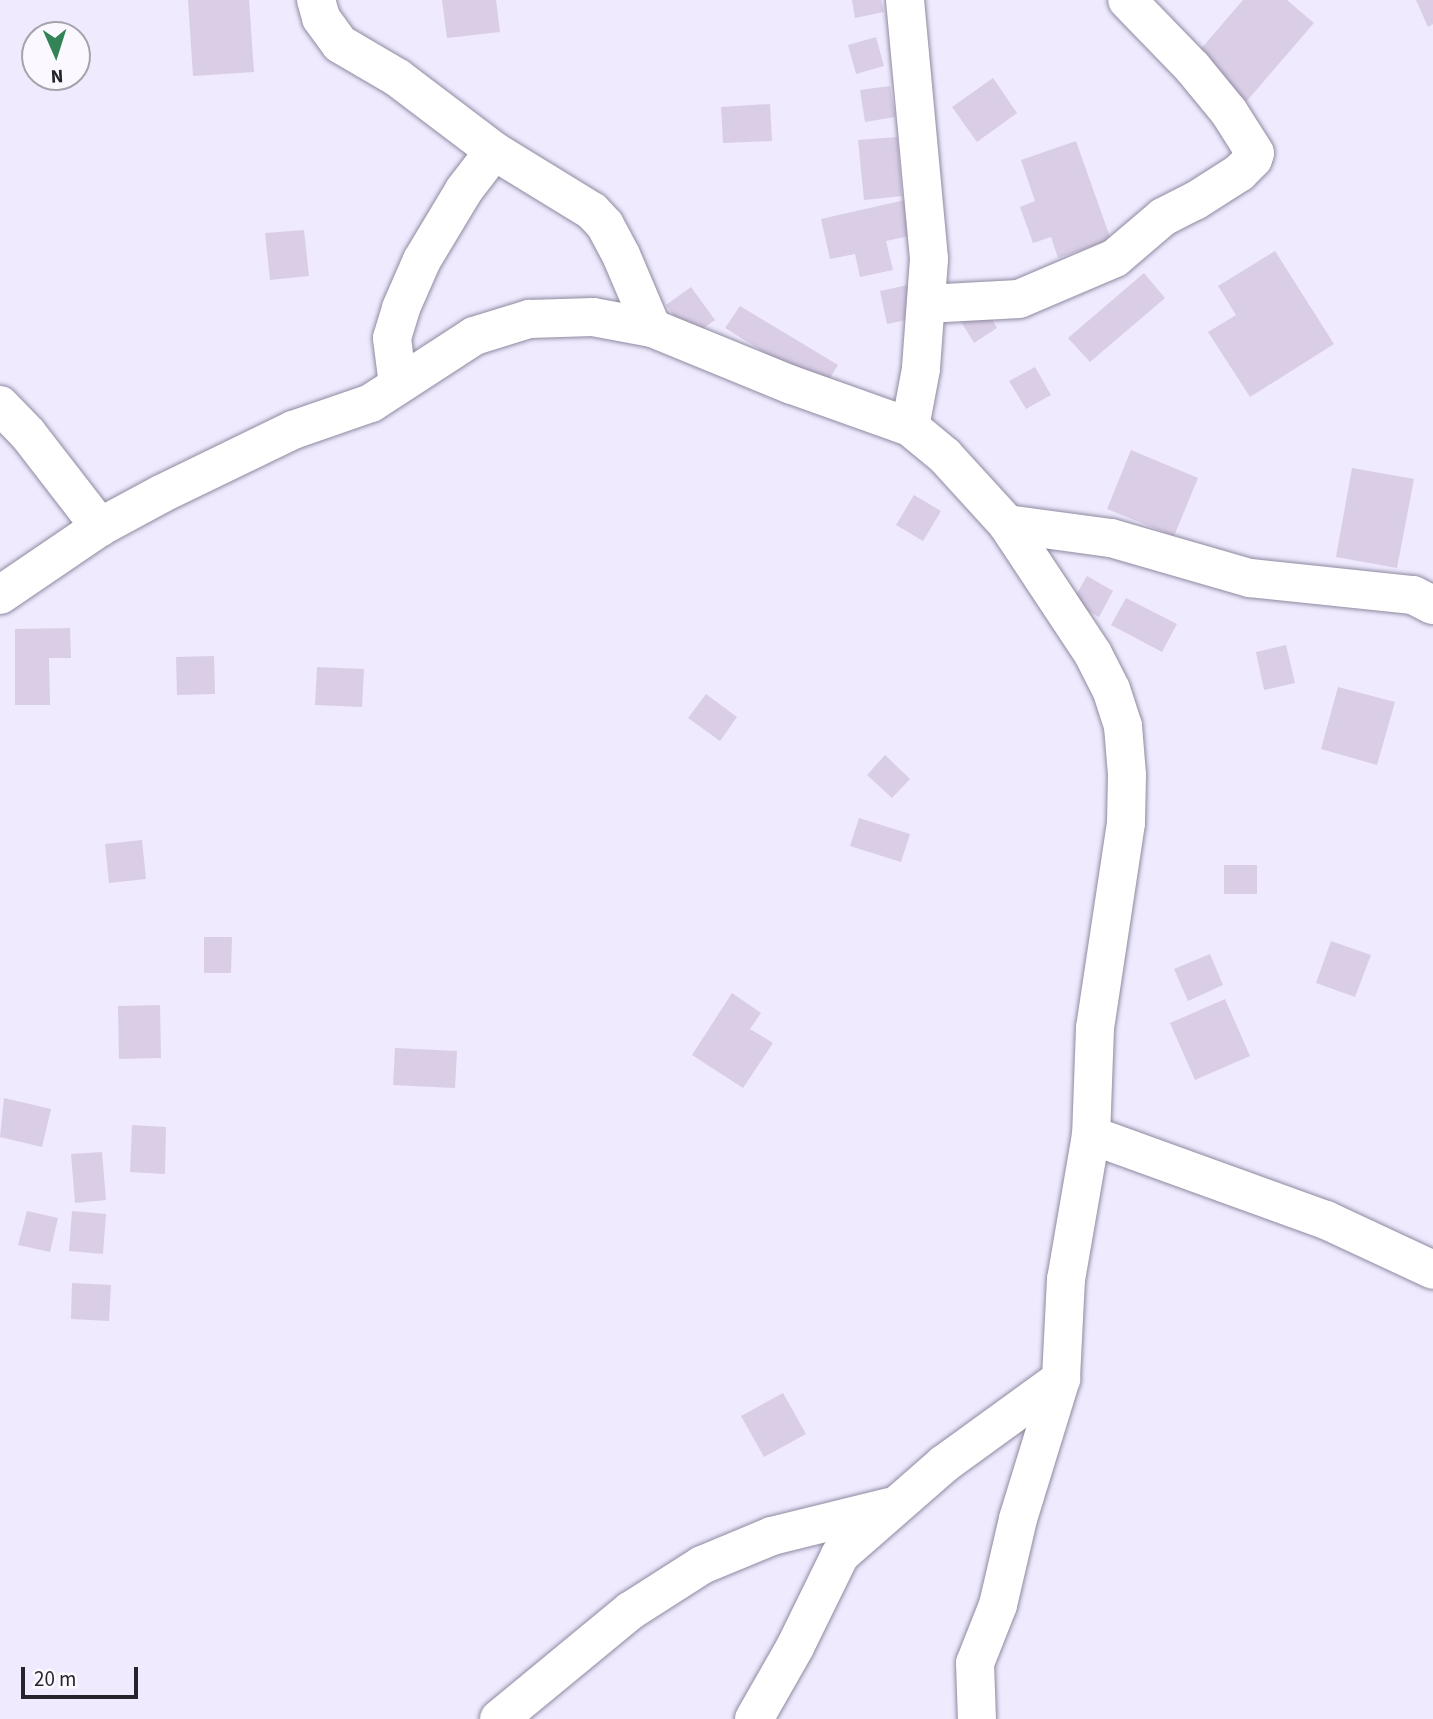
<!DOCTYPE html>
<style>
body{margin:0}
#map{position:relative;width:1433px;height:1719px;overflow:hidden;background:#efeafe;font-family:"Source Sans 3",sans-serif}
div>[style]{position:absolute}
.building>*{inset:0;background:#d9cee6}
.roads{filter:drop-shadow(0 0 2px #8f89a0) drop-shadow(0 0 2px #8f89a0)}
.minor>*{height:38px;margin:-19px;padding:0 19px;transform-origin:19px;border-radius:19px;background:#fff}
span{translate:-50% -50%;white-space:nowrap;text-align:center;line-height:1.15;-webkit-text-stroke:5px #fbf9ff;paint-order:stroke}
.north{position:absolute;left:21px;top:21px;width:70px;height:70px;box-sizing:border-box;background:#fbf9ff;border:2px solid #a5a3ab;border-radius:50%;rotate:177deg;font-size:19px;font-weight:700;line-height:28px;text-align:center;color:#25232c}
.north::after{content:'';display:block;margin:auto;width:24px;height:32px;background:#328456;clip-path:polygon(50% 0,100% 100%,50% 72%,0 100%)}
.scale{position:absolute;left:21px;top:1667px;width:117px;height:32px;box-sizing:border-box;border:4px solid #25232c;border-top:0;padding-left:9px;font-size:21px;line-height:24px;white-space:nowrap;color:#25232c;-webkit-text-stroke:5px #fbf9ff;paint-order:stroke}
</style>
<div id="map">
<div class="building">
<div style="clip-path:polygon(188px 0,249px 0,254px 72px,193px 76px)"></div>
<div style="clip-path:polygon(442px 0,496px 0,500px 32px,447px 38px)"></div>
<div style="clip-path:polygon(852px 0,881px 0,884px 12px,855px 18px)"></div>
<div style="clip-path:polygon(1243px 0,1287px 0,1314px 23px,1246px 102px,1194px 57px)"></div>
<div style="clip-path:polygon(1416px 0,1433px 0,1433px 24px,1428px 27px)"></div>
<div style="clip-path:polygon(876px 37px,884px 66px,856px 74px,848px 45px)"></div>
<div style="clip-path:polygon(993px 78px,1017px 113px,977px 142px,952px 107px)"></div>
<div style="clip-path:polygon(890px 86px,895px 117px,865px 122px,860px 90px)"></div>
<div style="clip-path:polygon(770px 104px,772px 141px,723px 143px,721px 107px)"></div>
<div style="clip-path:polygon(897px 137px,902px 196px,864px 200px,858px 140px)"></div>
<div style="clip-path:polygon(1076px 141px,1111px 240px,1058px 258px,1051px 237px,1033px 243px,1020px 207px,1035px 201px,1021px 160px)"></div>
<div style="clip-path:polygon(905px 200px,914px 235px,886px 241px,893px 270px,860px 277px,855px 254px,830px 259px,821px 219px)"></div>
<div style="clip-path:polygon(304px 230px,309px 276px,270px 280px,265px 233px)"></div>
<div style="clip-path:polygon(1275px 251px,1334px 344px,1250px 397px,1208px 332px,1236px 315px,1218px 286px)"></div>
<div style="clip-path:polygon(1144px 273px,1165px 298px,1090px 362px,1068px 338px)"></div>
<div style="clip-path:polygon(908px 285px,915px 318px,887px 324px,880px 291px)"></div>
<div style="clip-path:polygon(691px 287px,715px 320px,690px 338px,666px 305px)"></div>
<div style="clip-path:polygon(740px 306px,838px 365px,823px 389px,725px 328px)"></div>
<div style="clip-path:polygon(984px 306px,997px 328px,974px 343px,960px 320px)"></div>
<div style="clip-path:polygon(1035px 367px,1051px 395px,1026px 409px,1009px 381px)"></div>
<div style="clip-path:polygon(1131px 450px,1198px 478px,1174px 536px,1107px 509px)"></div>
<div style="clip-path:polygon(1352px 468px,1414px 479px,1397px 568px,1336px 557px)"></div>
<div style="clip-path:polygon(914px 495px,941px 511px,923px 541px,896px 525px)"></div>
<div style="clip-path:polygon(1087px 576px,1113px 591px,1099px 617px,1072px 602px)"></div>
<div style="clip-path:polygon(1126px 598px,1177px 624px,1162px 652px,1111px 625px)"></div>
<div style="clip-path:polygon(70px 628px,71px 658px,49px 658px,50px 705px,15px 705px,15px 629px)"></div>
<div style="clip-path:polygon(1286px 645px,1295px 683px,1264px 690px,1256px 652px)"></div>
<div style="clip-path:polygon(214px 656px,215px 694px,177px 695px,176px 657px)"></div>
<div style="clip-path:polygon(317px 667px,364px 669px,362px 707px,315px 705px)"></div>
<div style="clip-path:polygon(1338px 687px,1395px 702px,1377px 765px,1321px 749px)"></div>
<div style="clip-path:polygon(706px 694px,737px 717px,720px 741px,688px 718px)"></div>
<div style="clip-path:polygon(885px 755px,910px 779px,892px 798px,867px 775px)"></div>
<div style="clip-path:polygon(859px 818px,910px 834px,901px 862px,850px 846px)"></div>
<div style="clip-path:polygon(142px 840px,146px 879px,109px 883px,105px 844px)"></div>
<div style="clip-path:polygon(1224px 865px,1257px 865px,1257px 894px,1224px 894px)"></div>
<div style="clip-path:polygon(204px 937px,232px 937px,231px 973px,204px 973px)"></div>
<div style="clip-path:polygon(1331px 941px,1371px 955px,1355px 997px,1316px 983px)"></div>
<div style="clip-path:polygon(1210px 954px,1223px 985px,1188px 1001px,1174px 969px)"></div>
<div style="clip-path:polygon(732px 993px,761px 1013px,750px 1029px,773px 1043px,743px 1088px,692px 1055px)"></div>
<div style="clip-path:polygon(1225px 999px,1250px 1056px,1195px 1080px,1170px 1023px)"></div>
<div style="clip-path:polygon(160px 1005px,161px 1058px,119px 1059px,118px 1006px)"></div>
<div style="clip-path:polygon(395px 1048px,457px 1051px,455px 1088px,393px 1085px)"></div>
<div style="clip-path:polygon(4px 1098px,51px 1109px,42px 1147px,0 1137px)"></div>
<div style="clip-path:polygon(132px 1125px,166px 1127px,165px 1174px,130px 1172px)"></div>
<div style="clip-path:polygon(102px 1152px,106px 1200px,75px 1203px,71px 1154px)"></div>
<div style="clip-path:polygon(27px 1211px,58px 1218px,50px 1252px,18px 1245px)"></div>
<div style="clip-path:polygon(72px 1211px,106px 1214px,103px 1254px,69px 1251px)"></div>
<div style="clip-path:polygon(72px 1283px,111px 1285px,109px 1321px,71px 1319px)"></div>
<div style="clip-path:polygon(783px 1393px,806px 1434px,764px 1457px,741px 1416px)"></div>
</div>
<div class="roads">
<div class="minor">
<div style="left:316px;top:0;width:19px;rotate:74deg"></div>
<div style="left:321px;top:18px;width:32px;rotate:54deg"></div>
<div style="left:340px;top:44px;width:67px;rotate:30.4deg"></div>
<div style="left:398px;top:78px;width:121px;rotate:37.2deg"></div>
<div style="left:494px;top:151px;width:115px;rotate:31.5deg"></div>
<div style="left:592px;top:211px;width:19px;rotate:47deg"></div>
<div style="left:605px;top:225px;width:34px;rotate:62deg"></div>
<div style="left:621px;top:255px;width:79px;rotate:67deg"></div>
<div style="left:905px;top:0;width:260px;rotate:84.7deg"></div>
<div style="left:929px;top:259px;width:110px;rotate:94.2deg"></div>
<div style="left:921px;top:369px;width:59px;rotate:100.7deg"></div>
<div style="left:910px;top:427px;width:45px;rotate:39.6deg"></div>
<div style="left:945px;top:456px;width:92px;rotate:47.6deg"></div>
<div style="left:1007px;top:524px;width:156px;rotate:56.5deg"></div>
<div style="left:1093px;top:654px;width:39px;rotate:63deg"></div>
<div style="left:1111px;top:689px;width:39px;rotate:72deg"></div>
<div style="left:1123px;top:726px;width:49px;rotate:85.3deg"></div>
<div style="left:1127px;top:775px;width:48px;rotate:91.2deg"></div>
<div style="left:1126px;top:823px;width:207px;rotate:98.6deg"></div>
<div style="left:1095px;top:1028px;width:107px;rotate:92.1deg"></div>
<div style="left:1091px;top:1135px;width:146px;rotate:99.8deg"></div>
<div style="left:1066px;top:1279px;width:100px;rotate:92.9deg"></div>
<div style="left:1061px;top:1379px;width:146px;rotate:107.1deg"></div>
<div style="left:1018px;top:1519px;width:88px;rotate:103.1deg"></div>
<div style="left:998px;top:1605px;width:62px;rotate:111.6deg"></div>
<div style="left:975px;top:1663px;width:56px;rotate:88deg"></div>
<div style="left:926px;top:304px;width:93px;rotate:-3.1deg"></div>
<div style="left:1019px;top:299px;width:104px;rotate:-23.1deg"></div>
<div style="left:1115px;top:258px;width:63px;rotate:-40.5deg"></div>
<div style="left:1163px;top:217px;width:36px;rotate:-27deg"></div>
<div style="left:1195px;top:201px;width:52px;rotate:-32.5deg"></div>
<div style="left:1239px;top:173px;width:20px;rotate:-45deg"></div>
<div style="left:1253px;top:159px;width:6px;rotate:-72deg"></div>
<div style="left:1255px;top:153px;width:49px;rotate:-122.4deg"></div>
<div style="left:1229px;top:112px;width:58px;rotate:-129.4deg"></div>
<div style="left:1192px;top:67px;width:93px;rotate:-134.1deg"></div>
<div style="left:398px;top:385px;width:47px;rotate:-97.3deg"></div>
<div style="left:392px;top:338px;width:31px;rotate:-73deg"></div>
<div style="left:401px;top:308px;width:52px;rotate:-66.4deg"></div>
<div style="left:422px;top:260px;width:82px;rotate:-59deg"></div>
<div style="left:464px;top:190px;width:49px;rotate:-52.4deg"></div>
<div style="left:0;top:405px;width:40px;rotate:46deg"></div>
<div style="left:28px;top:434px;width:118px;rotate:52.3deg"></div>
<div style="left:1007px;top:524px;width:105px;rotate:7.7deg"></div>
<div style="left:1111px;top:538px;width:145px;rotate:16.1deg"></div>
<div style="left:1250px;top:578px;width:164px;rotate:6deg"></div>
<div style="left:1413px;top:595px;width:22px;rotate:27deg"></div>
<div style="left:0;top:595px;width:121px;rotate:-34.2deg"></div>
<div style="left:100px;top:527px;width:69px;rotate:-28.4deg"></div>
<div style="left:161px;top:494px;width:147px;rotate:-25.9deg"></div>
<div style="left:293px;top:430px;width:83px;rotate:-19.1deg"></div>
<div style="left:371px;top:403px;width:123px;rotate:-33deg"></div>
<div style="left:474px;top:336px;width:58px;rotate:-17.2deg"></div>
<div style="left:529px;top:319px;width:64px;rotate:-1.8deg"></div>
<div style="left:593px;top:317px;width:60px;rotate:10.6deg"></div>
<div style="left:652px;top:328px;width:151px;rotate:22.2deg"></div>
<div style="left:792px;top:385px;width:125px;rotate:19.6deg"></div>
<div style="left:1091px;top:1135px;width:250px;rotate:19.9deg"></div>
<div style="left:1326px;top:1220px;width:118px;rotate:25deg"></div>
<div style="left:499px;top:1719px;width:170px;rotate:-39.5deg"></div>
<div style="left:630px;top:1611px;width:85px;rotate:-32.6deg"></div>
<div style="left:702px;top:1565px;width:76px;rotate:-22.5deg"></div>
<div style="left:772px;top:1536px;width:121px;rotate:-13.9deg"></div>
<div style="left:754px;top:1719px;width:83px;rotate:-60.3deg"></div>
<div style="left:795px;top:1647px;width:102px;rotate:-63.9deg"></div>
<div style="left:840px;top:1555px;width:138px;rotate:-41.2deg"></div>
<div style="left:944px;top:1464px;width:145px;rotate:-36deg"></div>
</div>
</div>
<div class="north">N</div>
<div class="scale">20 m</div>
</div>
